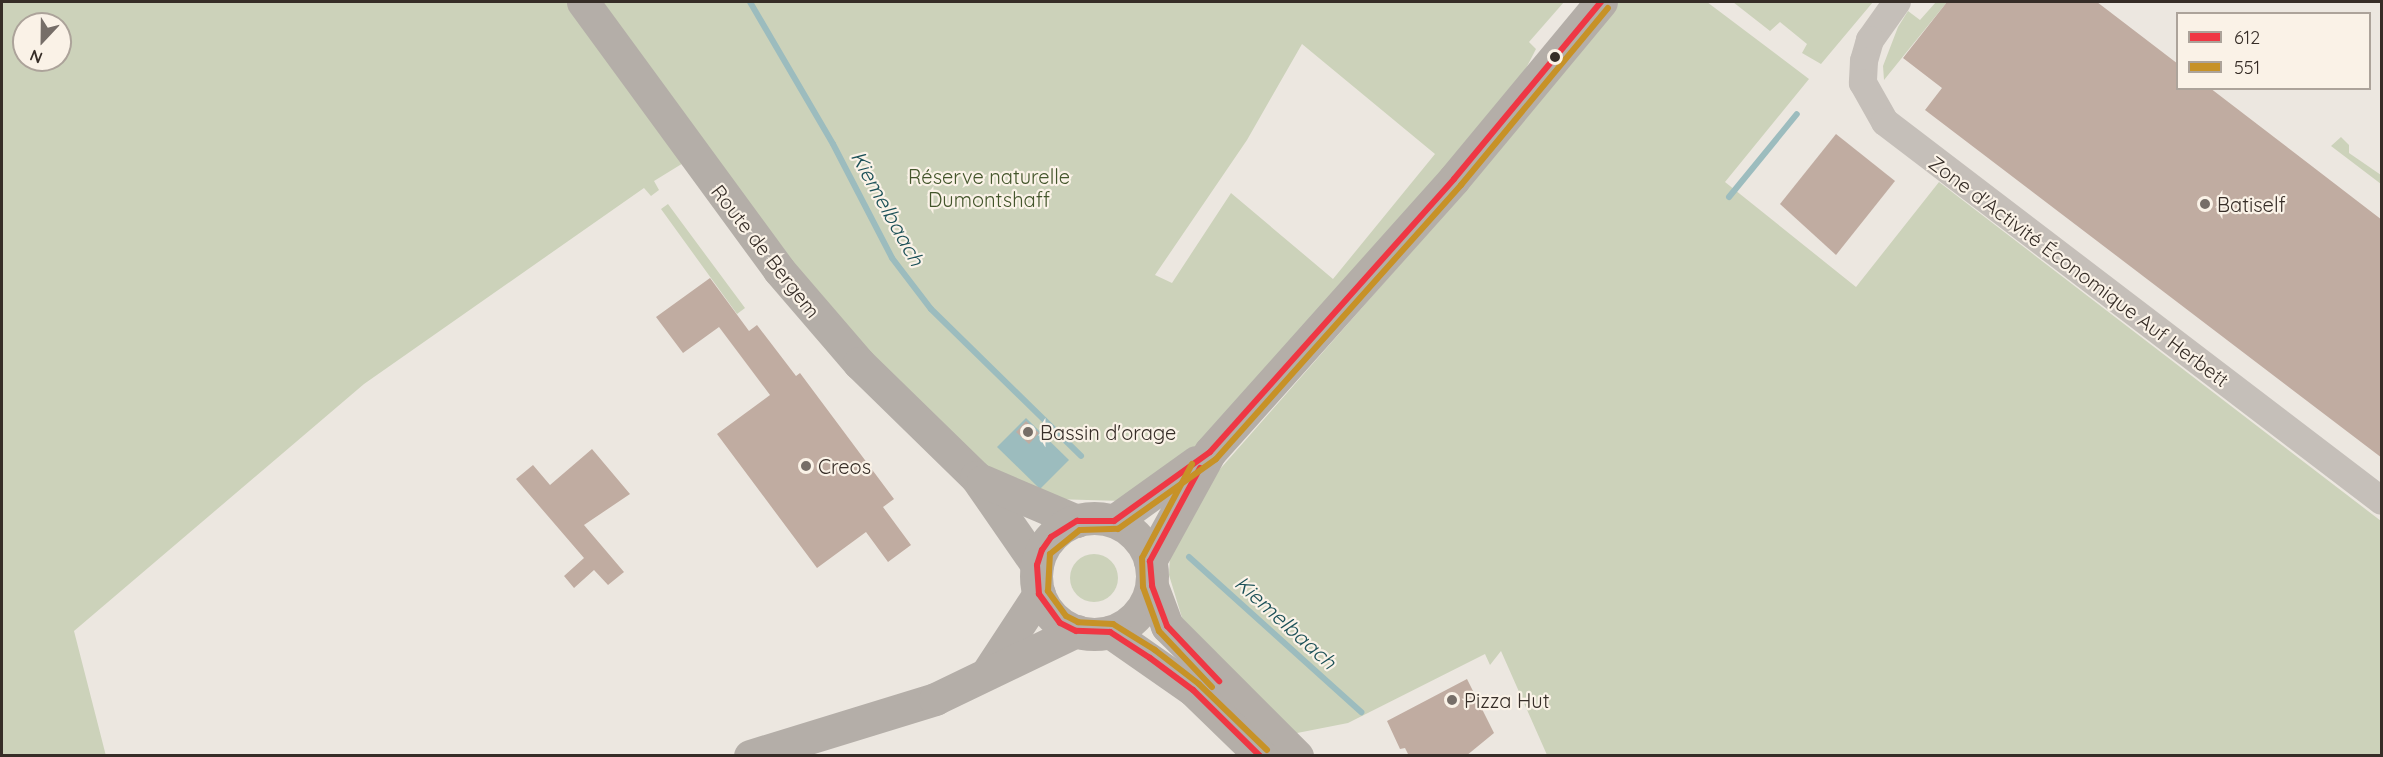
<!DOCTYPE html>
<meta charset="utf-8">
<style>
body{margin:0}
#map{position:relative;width:2383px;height:757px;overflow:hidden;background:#ece7e0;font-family:Quicksand,sans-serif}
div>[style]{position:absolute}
.green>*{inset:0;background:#ccd2ba}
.round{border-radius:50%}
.water>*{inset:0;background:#9cbcbe}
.stream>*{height:6px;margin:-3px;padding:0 3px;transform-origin:3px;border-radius:3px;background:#9cbcbe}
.building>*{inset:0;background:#c0aca1}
.minor>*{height:28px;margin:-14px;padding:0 14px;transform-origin:14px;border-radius:14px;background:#c5bfb9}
.major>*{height:33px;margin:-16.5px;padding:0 16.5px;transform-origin:16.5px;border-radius:16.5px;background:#b4aea8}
.major>.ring{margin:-16.5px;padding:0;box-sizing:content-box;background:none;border:33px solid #b4aea8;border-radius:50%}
.bus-1>*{height:6px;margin:-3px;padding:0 3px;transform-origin:3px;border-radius:3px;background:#ef3744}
.bus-2>*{height:6px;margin:-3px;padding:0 3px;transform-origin:3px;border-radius:3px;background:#c79227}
.dots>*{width:16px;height:16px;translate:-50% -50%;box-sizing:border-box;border:3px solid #faf2e7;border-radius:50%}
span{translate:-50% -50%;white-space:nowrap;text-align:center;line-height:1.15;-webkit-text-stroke:4.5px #faf2e7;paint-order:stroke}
.park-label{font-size:20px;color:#43552b}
.poi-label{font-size:20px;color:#362d27}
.left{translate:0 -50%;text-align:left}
.street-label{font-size:20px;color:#362d27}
.water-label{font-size:21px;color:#1c5158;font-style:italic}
.frame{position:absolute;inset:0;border:3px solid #362d27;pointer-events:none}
.legend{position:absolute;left:2176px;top:12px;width:195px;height:78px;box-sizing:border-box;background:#faf2e7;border:2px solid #aca39a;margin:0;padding:8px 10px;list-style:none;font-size:18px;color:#362d27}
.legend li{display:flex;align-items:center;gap:12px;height:30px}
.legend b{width:30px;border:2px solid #aca39a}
.north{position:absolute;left:12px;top:12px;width:60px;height:60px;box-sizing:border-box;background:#faf2e7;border:2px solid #aca39a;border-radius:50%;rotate:202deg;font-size:16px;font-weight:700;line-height:24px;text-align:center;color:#362d27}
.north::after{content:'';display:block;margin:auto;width:21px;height:27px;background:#766e68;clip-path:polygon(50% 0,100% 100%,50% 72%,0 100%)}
</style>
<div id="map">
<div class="green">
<div style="clip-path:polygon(evenodd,2px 2px,1564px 2px,1529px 42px,1536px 49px,1493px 132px,1210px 452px,1122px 501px,1053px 499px,989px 469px,886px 371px,693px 157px,654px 181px,659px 190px,651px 196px,644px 188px,364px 384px,74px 631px,106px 756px,2px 755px,2px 2px,24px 24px,60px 24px,60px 60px,24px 60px,24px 24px,2px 2px,1302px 44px,1435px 154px,1333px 279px,1231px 193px,1172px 283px,1155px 275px,1247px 140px,1302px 44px)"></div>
<div style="clip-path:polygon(1617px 2px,1707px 2px,1809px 79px,1725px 182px,1856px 287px,1939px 182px,2381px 521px,2381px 755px,1547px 755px,1501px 651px,1490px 665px,1485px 654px,1348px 723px,1292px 734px,1183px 621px,1169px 575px,1170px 555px,1184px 510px,1397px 268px)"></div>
<div style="clip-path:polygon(1733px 2px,1873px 2px,1821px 64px,1802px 53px,1807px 44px,1780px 22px,1770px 31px)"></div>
<div style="clip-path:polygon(1936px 2px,1947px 2px,1884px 80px,1883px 66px,1898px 27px,1908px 11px,1920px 20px)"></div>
<div style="clip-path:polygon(2341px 137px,2349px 145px,2349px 153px,2381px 175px,2381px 184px,2331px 146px)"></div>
<div style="clip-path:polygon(668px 204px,682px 223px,745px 308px,737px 314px,661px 209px)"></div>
<div class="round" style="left:1070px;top:554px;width:48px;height:48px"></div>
</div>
<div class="water">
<div style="clip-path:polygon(1026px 418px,1069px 460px,1040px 489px,997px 447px)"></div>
</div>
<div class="stream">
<div style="left:750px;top:2px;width:164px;rotate:59.7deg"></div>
<div style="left:833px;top:144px;width:128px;rotate:62.6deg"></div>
<div style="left:892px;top:258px;width:64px;rotate:52.6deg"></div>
<div style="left:931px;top:309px;width:210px;rotate:44.4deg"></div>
<div style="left:1729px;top:197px;width:107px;rotate:-50.7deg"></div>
<div style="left:1189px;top:557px;width:232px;rotate:42deg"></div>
</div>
<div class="building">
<div style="clip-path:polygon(1947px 2px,2097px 2px,2178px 64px,2178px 88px,2210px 88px,2382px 220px,2382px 458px,1925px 110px,1942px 88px,1903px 58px)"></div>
<div style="clip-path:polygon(1836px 134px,1895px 181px,1836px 255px,1780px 204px)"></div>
<div style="clip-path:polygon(710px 278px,749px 331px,757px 325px,796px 376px,800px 373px,894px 499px,883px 507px,911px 545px,888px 562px,866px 532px,817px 568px,717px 434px,770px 395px,719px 327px,683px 353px,656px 317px)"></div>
<div style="clip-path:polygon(1026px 421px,1039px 433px,1029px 444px,1016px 432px)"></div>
<div style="clip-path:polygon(592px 449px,630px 494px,584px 525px,624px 572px,608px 585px,594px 570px,574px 588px,564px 576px,584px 558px,516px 479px,533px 465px,550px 485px)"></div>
<div style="clip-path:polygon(1467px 679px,1494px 733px,1466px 756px,1409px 756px,1405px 748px,1400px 749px,1387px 721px)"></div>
</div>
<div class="minor">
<div style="left:1897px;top:2px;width:47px;rotate:125.4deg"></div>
<div style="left:1870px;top:40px;width:22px;rotate:106deg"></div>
<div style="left:1864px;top:61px;width:22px;rotate:93deg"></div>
<div style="left:1863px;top:83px;width:45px;rotate:60.6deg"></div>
<div style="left:1885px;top:122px;width:625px;rotate:37.33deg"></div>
</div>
<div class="major">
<div style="left:583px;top:2px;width:332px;rotate:53.8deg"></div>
<div style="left:779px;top:270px;width:123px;rotate:49.3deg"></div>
<div style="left:859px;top:363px;width:163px;rotate:44.3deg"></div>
<div style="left:976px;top:477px;width:107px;rotate:55.3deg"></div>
<div style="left:983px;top:481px;width:102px;rotate:23.1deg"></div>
<div class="ring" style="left:1036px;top:518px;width:83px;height:83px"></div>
<div style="left:1114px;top:521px;width:101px;rotate:-35.7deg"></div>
<div style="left:1150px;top:561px;width:124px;rotate:-61.2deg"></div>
<div style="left:1210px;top:452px;width:366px;rotate:-48.2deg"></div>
<div style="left:1454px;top:179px;width:230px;rotate:-50.3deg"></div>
<div style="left:1152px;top:586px;width:43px;rotate:69.4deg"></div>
<div style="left:1167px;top:626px;width:184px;rotate:45deg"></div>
<div style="left:1110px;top:632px;width:101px;rotate:34.9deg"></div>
<div style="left:1193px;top:690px;width:95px;rotate:44.1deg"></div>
<div style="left:989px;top:670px;width:91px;rotate:-56.7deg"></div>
<div style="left:750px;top:756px;width:194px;rotate:-17.1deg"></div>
<div style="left:935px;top:699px;width:157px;rotate:-25.7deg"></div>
</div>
<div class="bus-1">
<div style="left:1200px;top:468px;width:106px;rotate:118.3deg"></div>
<div style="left:1150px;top:561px;width:25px;rotate:85deg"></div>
<div style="left:1152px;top:586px;width:43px;rotate:69.4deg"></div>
<div style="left:1167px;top:626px;width:76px;rotate:46.6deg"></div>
<div style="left:1260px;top:756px;width:94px;rotate:-135.4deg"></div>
<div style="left:1193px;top:690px;width:54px;rotate:-143.3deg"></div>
<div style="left:1150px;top:658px;width:48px;rotate:-147deg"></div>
<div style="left:1110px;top:632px;width:34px;rotate:-178deg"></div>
<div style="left:1076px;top:631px;width:18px;rotate:-153deg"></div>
<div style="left:1060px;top:623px;width:36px;rotate:-126deg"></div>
<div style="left:1039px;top:594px;width:29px;rotate:-94deg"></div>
<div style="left:1037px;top:565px;width:16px;rotate:-72deg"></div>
<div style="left:1042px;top:550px;width:16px;rotate:-55deg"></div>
<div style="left:1051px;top:537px;width:31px;rotate:-32deg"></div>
<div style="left:1077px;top:521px;width:37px"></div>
<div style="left:1114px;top:521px;width:118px;rotate:-35.7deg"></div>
<div style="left:1210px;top:452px;width:366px;rotate:-48.2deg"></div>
<div style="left:1454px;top:179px;width:230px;rotate:-50.3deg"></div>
</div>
<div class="bus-2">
<div style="left:1192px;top:464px;width:106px;rotate:118deg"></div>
<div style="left:1142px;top:558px;width:29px;rotate:88deg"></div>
<div style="left:1143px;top:587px;width:47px;rotate:70deg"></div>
<div style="left:1159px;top:631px;width:77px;rotate:46.6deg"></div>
<div style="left:1267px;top:750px;width:95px;rotate:-135.9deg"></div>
<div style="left:1199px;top:684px;width:56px;rotate:-142.3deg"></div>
<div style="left:1155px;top:650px;width:49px;rotate:-148.2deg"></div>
<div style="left:1113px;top:624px;width:35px;rotate:-177deg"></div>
<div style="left:1078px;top:622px;width:13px;rotate:-153deg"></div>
<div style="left:1066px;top:616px;width:31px;rotate:-126deg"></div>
<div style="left:1048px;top:591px;width:37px;rotate:-87deg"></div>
<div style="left:1050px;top:554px;width:38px;rotate:-39deg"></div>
<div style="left:1080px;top:530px;width:38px;rotate:-2deg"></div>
<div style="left:1118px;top:529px;width:120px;rotate:-35.5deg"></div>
<div style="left:1216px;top:459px;width:368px;rotate:-48.2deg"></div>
<div style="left:1461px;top:185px;width:230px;rotate:-50.3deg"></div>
</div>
<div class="dots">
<div style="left:1555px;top:57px;background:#362d27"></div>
<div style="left:2205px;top:204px;background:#766e68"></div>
<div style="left:1028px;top:432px;background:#766e68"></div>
<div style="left:806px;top:466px;background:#766e68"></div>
<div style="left:1452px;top:700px;background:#766e68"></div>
</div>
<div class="park-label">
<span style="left:989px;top:188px">Réserve naturelle<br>Dumontshaff</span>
</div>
<div class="poi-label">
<span class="left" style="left:2217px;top:204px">Batiself</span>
<span class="left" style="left:1040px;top:432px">Bassin d'orage</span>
<span class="left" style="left:818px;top:466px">Creos</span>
<span class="left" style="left:1464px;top:700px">Pizza Hut</span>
</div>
<div class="street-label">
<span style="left:766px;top:251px;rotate:52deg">Route de Bergem</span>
<span style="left:2079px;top:271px;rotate:37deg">Zone d'Activité Économique Auf Herbett</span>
</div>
<div class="water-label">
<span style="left:888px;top:208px;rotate:61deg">Kiemelbaach</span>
<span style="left:1286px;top:622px;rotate:42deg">Kiemelbaach</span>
</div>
<div class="frame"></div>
<ul class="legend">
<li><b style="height:8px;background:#ef3744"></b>612</li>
<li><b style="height:8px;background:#c79227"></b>551</li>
</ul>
<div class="north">N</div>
</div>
